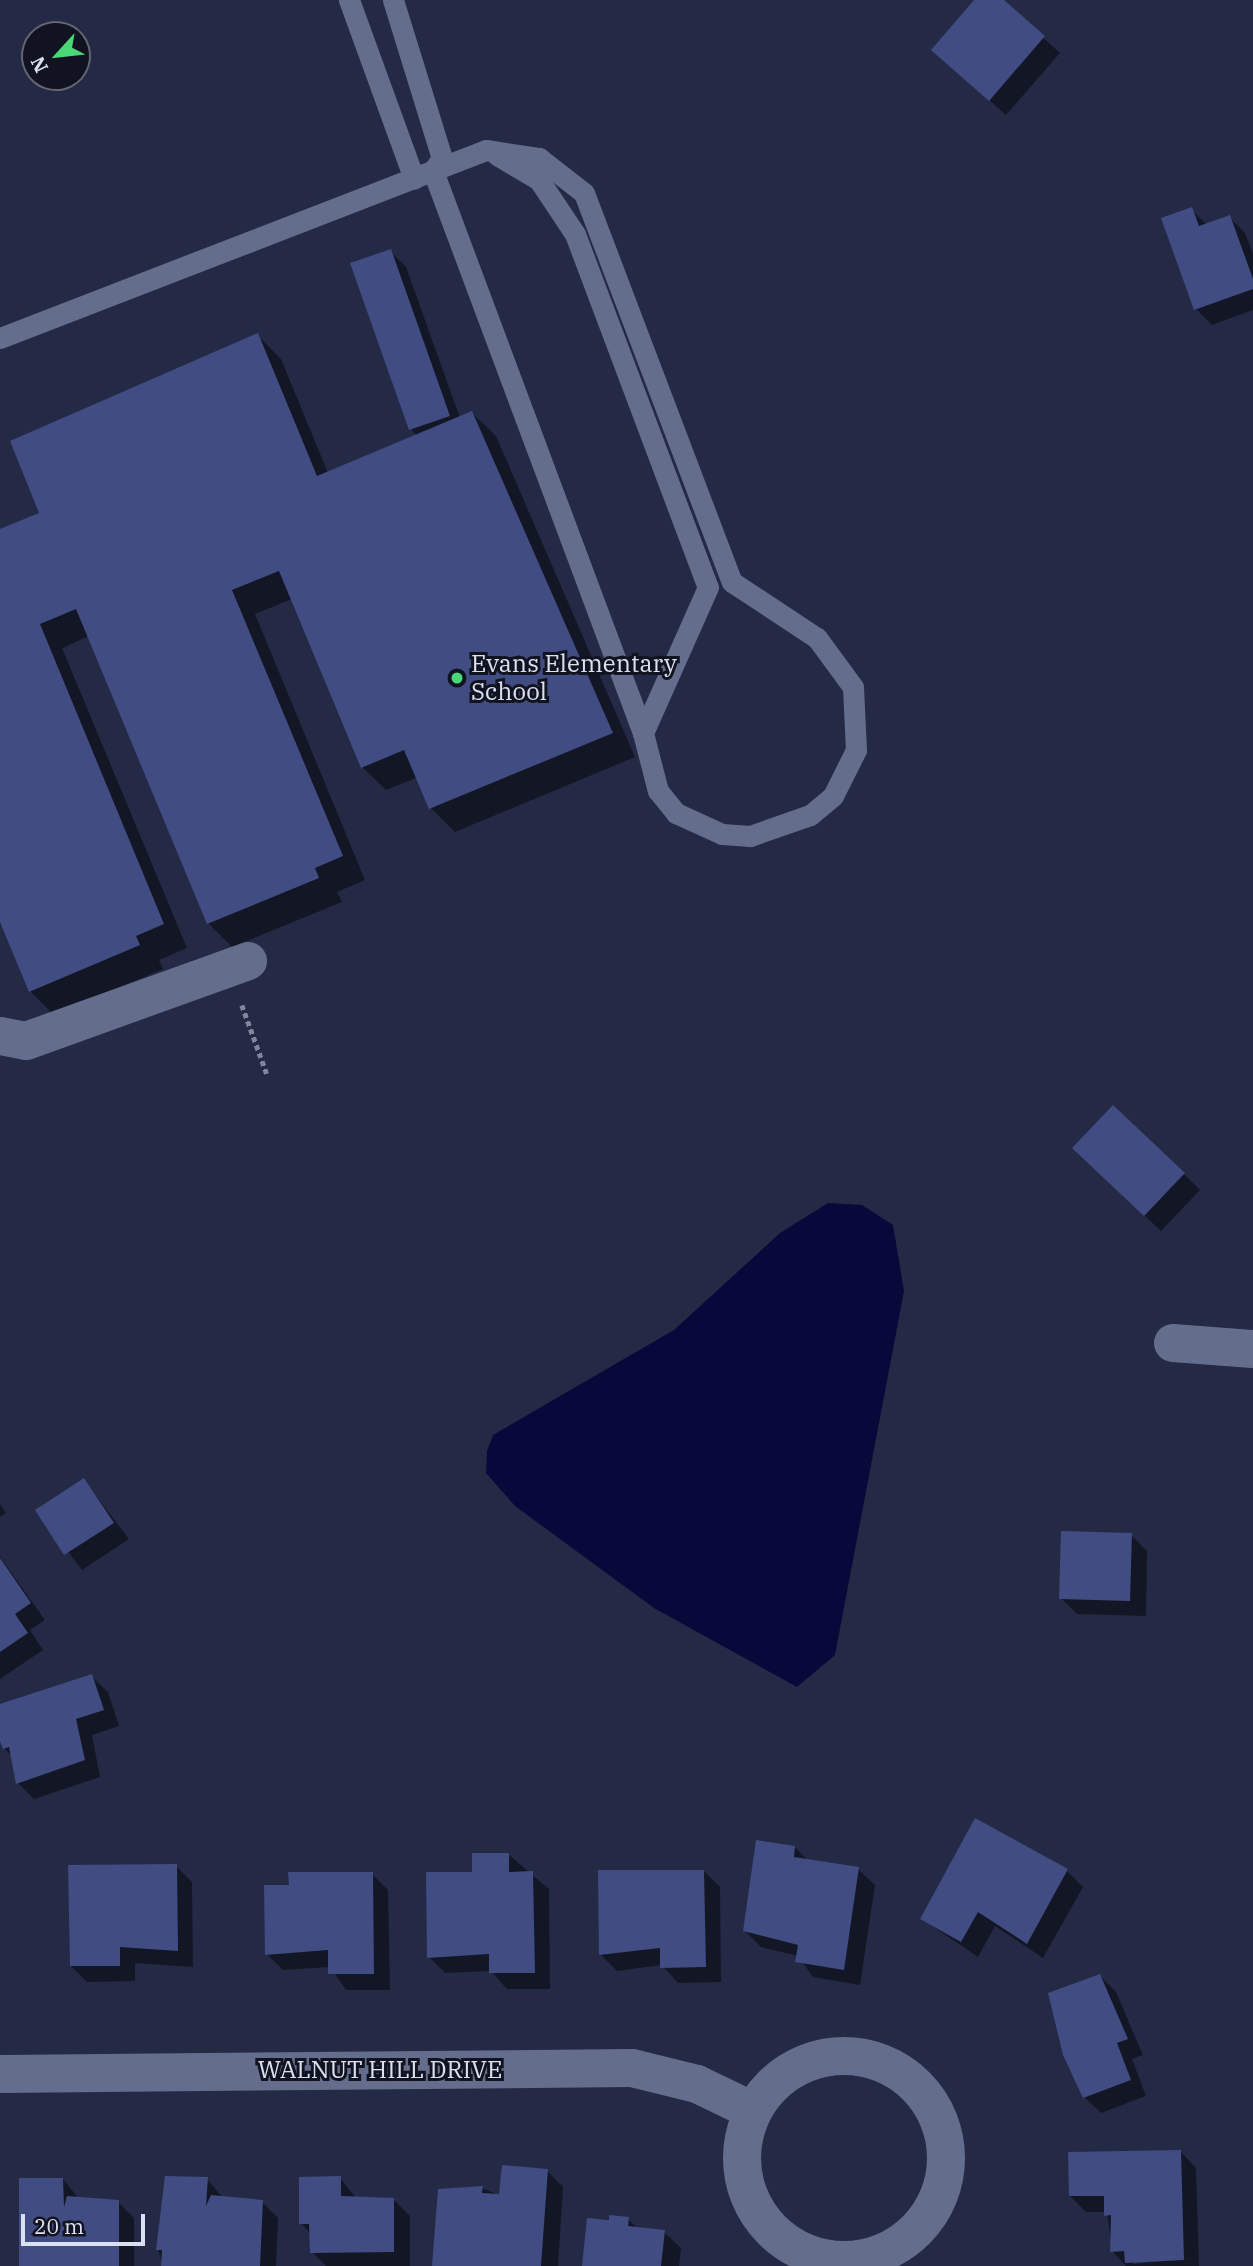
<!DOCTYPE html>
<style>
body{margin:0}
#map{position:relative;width:1253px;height:2266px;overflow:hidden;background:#242a45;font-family:"IBM Plex Serif",serif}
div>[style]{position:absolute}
.water>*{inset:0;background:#09083a}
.shadow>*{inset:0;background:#0007}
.building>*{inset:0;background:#414c83}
.path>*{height:4.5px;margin-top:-2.25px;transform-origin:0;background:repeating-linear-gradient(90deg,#7f859b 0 5px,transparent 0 8.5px)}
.lane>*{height:21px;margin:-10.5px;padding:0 10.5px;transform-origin:10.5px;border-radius:10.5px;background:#656d8c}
.street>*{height:38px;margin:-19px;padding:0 19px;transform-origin:19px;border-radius:19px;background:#656d8c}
.street>.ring{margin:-19px;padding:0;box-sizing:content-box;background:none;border:38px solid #656d8c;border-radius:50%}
.dots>*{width:19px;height:19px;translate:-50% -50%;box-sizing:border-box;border:4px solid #111420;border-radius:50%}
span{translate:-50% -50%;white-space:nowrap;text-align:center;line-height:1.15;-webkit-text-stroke:6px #111420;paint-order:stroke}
.poi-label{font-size:24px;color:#dbe0f1}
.left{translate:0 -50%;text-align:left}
.street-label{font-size:24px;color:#dbe0f1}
.north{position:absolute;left:21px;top:21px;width:70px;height:70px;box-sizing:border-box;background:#111420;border:2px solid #626674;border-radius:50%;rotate:243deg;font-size:19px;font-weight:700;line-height:28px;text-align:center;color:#dbe0f1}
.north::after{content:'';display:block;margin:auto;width:24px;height:32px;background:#4ad778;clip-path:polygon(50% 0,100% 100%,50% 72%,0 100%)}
.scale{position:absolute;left:21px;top:2214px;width:124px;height:32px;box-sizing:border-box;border:4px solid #dbe0f1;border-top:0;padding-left:9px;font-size:21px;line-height:24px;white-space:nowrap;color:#dbe0f1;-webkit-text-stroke:5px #111420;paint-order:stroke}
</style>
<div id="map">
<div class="water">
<div style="clip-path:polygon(828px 1203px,862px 1205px,893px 1225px,904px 1291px,835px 1655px,797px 1687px,654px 1608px,515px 1506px,486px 1473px,487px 1451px,493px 1435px,674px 1330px,780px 1233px)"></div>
</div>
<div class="shadow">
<div style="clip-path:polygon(976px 0,1001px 0,1060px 53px,1006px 115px,933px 50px)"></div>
<div style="clip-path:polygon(1191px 209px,1207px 225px,1229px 217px,1245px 233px,1253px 254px,1253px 310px,1212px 325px,1196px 309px)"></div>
<div style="clip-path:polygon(390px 251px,406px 267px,460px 418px,472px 413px,496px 436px,635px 757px,455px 832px,431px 808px,418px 777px,386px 790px,362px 767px,292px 599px,255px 614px,365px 880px,337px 892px,342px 902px,232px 947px,208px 923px,89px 636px,62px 648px,187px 948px,159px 960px,163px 969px,54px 1015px,30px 991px,0 918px,0 531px,42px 514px,257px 335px,281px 359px,328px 473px,417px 436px,411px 429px)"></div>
<div style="clip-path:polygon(1090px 1164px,1184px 1174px,1200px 1190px,1161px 1231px)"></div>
<div style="clip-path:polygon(84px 1480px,129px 1539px,82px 1570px,37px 1511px)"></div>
<div style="clip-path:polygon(0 1504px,6px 1513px,0 1517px)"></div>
<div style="clip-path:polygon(1131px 1535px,1147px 1551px,1146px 1616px,1077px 1614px,1061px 1598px)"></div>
<div style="clip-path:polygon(0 1557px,45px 1620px,30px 1630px,43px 1650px,0 1679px)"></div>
<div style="clip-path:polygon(91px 1676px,108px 1692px,119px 1726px,92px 1735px,100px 1777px,34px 1799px,18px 1783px,13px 1757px,4px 1748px,0 1706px)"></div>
<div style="clip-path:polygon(795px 1847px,808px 1861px,858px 1869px,875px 1885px,860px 1985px,813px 1977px,798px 1956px,761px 1947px,745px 1931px)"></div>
<div style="clip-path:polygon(508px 1854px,549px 1889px,550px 1989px,507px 1989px,491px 1971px,445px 1973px,429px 1957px,474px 1873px)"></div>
<div style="clip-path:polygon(176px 1866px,192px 1882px,193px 1967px,135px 1963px,135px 1981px,87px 1982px,71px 1966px)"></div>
<div style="clip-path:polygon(704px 1871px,720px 1887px,721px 1982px,678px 1983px,662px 1965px,617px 1971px,601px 1955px)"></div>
<div style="clip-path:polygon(1067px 1871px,1083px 1887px,1043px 1958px,995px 1926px,978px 1957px,922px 1919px)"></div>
<div style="clip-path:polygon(372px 1874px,388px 1890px,390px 1990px,346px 1990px,330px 1967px,283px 1970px,267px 1954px,291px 1887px)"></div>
<div style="clip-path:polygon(1100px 1976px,1116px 1992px,1143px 2055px,1132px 2059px,1146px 2096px,1101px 2113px,1084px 2097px)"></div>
<div style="clip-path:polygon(evenodd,1180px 2151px,1196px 2168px,1199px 2266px,1126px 2266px,1112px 2251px,1107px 2212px,1086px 2212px,1070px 2196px,1180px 2151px,1193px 2258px,1134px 2264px,1131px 2261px,1193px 2258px)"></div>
<div style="clip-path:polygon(547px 2171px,563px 2187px,558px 2266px,434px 2266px,482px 2188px,501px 2196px)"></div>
<div style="clip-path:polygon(340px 2178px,356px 2198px,393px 2199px,410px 2216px,410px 2266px,326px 2266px,312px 2252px,311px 2234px,301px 2223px)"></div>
<div style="clip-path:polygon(63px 2179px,79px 2199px,118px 2202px,134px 2218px,134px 2266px,21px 2266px)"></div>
<div style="clip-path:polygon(207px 2179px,223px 2198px,262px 2202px,278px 2218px,276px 2266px,163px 2266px,158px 2249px)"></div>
<div style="clip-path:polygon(628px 2219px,638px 2229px,664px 2232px,681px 2248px,679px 2266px,583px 2266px,588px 2220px)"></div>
</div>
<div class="building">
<div style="clip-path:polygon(974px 0,1004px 0,1045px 36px,989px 101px,931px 50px)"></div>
<div style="clip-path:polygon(1192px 207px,1199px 226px,1230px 215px,1253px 279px,1253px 289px,1194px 310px,1161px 218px)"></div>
<div style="clip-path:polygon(391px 249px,450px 416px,409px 430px,350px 263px)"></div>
<div style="clip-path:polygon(258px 333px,317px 476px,472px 411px,613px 733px,429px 809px,404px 750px,361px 768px,279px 571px,232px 590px,343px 856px,315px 868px,319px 878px,207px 924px,76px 609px,40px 624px,164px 924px,136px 936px,140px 945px,29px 992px,0 922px,0 529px,39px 513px,10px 441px)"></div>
<div style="clip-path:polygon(1113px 1105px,1185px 1173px,1144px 1216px,1072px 1148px)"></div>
<div style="clip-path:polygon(84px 1478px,114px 1523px,64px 1555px,35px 1510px)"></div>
<div style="clip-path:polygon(1061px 1531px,1132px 1533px,1130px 1601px,1059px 1599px)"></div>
<div style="clip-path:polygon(0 1558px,31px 1603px,15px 1614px,28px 1633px,0 1652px)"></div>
<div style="clip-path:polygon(92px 1674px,104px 1710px,76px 1719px,85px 1760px,16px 1784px,9px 1747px,3px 1749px,0 1741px,0 1704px)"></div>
<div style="clip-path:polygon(975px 1818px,1068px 1869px,1027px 1944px,978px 1912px,961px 1942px,920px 1919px)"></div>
<div style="clip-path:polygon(756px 1840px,795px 1846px,794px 1857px,859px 1867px,844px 1970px,795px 1962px,798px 1945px,743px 1931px)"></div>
<div style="clip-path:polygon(472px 1853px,509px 1853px,509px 1872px,533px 1871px,535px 1973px,489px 1973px,489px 1954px,427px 1958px,426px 1872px,472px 1872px)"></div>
<div style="clip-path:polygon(177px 1864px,178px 1951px,120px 1947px,120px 1966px,70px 1966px,68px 1865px)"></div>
<div style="clip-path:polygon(598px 1870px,704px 1870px,706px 1967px,660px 1968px,660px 1948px,599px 1955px)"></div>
<div style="clip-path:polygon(288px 1872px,373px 1872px,374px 1974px,328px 1974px,328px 1950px,265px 1955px,264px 1885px,289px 1885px)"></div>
<div style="clip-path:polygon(1100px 1974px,1128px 2039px,1117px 2043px,1131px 2080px,1083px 2098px,1063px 2055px,1048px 1993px)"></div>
<div style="clip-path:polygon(1181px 2150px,1184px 2260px,1125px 2263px,1124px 2251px,1110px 2252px,1111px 2215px,1104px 2216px,1104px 2196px,1069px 2196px,1068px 2152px)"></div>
<div style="clip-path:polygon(502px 2165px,548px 2169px,541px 2266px,432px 2266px,438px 2189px,483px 2186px,482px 2193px,499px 2194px)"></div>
<div style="clip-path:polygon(165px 2176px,208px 2177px,206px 2206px,211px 2195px,263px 2200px,260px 2266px,161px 2266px,162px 2250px,156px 2250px)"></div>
<div style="clip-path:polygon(341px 2176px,341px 2196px,394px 2198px,394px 2252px,310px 2253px,309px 2224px,299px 2224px,299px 2177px)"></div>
<div style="clip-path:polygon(19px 2178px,63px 2178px,64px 2207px,67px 2196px,119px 2200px,119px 2266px,19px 2266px)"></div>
<div style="clip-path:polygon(609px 2215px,629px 2217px,628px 2226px,665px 2230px,661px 2266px,582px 2266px,587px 2218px,609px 2220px)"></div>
</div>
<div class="path">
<div style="left:242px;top:1005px;width:73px;rotate:70.1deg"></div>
</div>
<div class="lane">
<div style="left:349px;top:0;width:190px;rotate:70deg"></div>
<div style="left:393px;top:0;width:165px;rotate:72.8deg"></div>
<div style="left:442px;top:158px;width:16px;rotate:125deg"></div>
<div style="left:497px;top:155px;width:49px;rotate:30.8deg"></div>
<div style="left:539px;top:180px;width:65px;rotate:56.3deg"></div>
<div style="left:575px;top:234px;width:377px;rotate:69.4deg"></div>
<div style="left:708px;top:587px;width:160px;rotate:114deg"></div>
<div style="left:0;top:338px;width:521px;rotate:-21.15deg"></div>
<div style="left:486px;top:150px;width:54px;rotate:8.6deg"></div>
<div style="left:539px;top:158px;width:57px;rotate:37.9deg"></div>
<div style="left:584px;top:193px;width:416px;rotate:69.2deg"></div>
<div style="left:732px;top:582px;width:102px;rotate:33.4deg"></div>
<div style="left:817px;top:638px;width:61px;rotate:53.7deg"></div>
<div style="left:853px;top:687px;width:63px;rotate:87.3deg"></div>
<div style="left:856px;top:750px;width:51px;rotate:116.6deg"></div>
<div style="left:833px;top:796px;width:30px;rotate:140deg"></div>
<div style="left:810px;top:815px;width:64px;rotate:160.7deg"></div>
<div style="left:750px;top:836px;width:28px;rotate:-176deg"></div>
<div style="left:722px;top:834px;width:51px;rotate:-155.5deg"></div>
<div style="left:676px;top:813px;width:28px;rotate:-129deg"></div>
<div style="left:658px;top:791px;width:60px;rotate:-104.5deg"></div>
<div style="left:643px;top:733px;width:600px;rotate:-110.49deg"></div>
</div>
<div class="street">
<div style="left:0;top:1036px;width:26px;rotate:11deg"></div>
<div style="left:26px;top:1041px;width:236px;rotate:-19.8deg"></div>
<div style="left:1173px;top:1343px;width:80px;rotate:4.3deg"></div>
<div class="ring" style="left:742px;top:2056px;width:166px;height:166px"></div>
<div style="left:0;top:2074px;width:632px;rotate:-0.54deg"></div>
<div style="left:632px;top:2068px;width:67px;rotate:13.8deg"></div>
<div style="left:697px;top:2084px;width:62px;rotate:25.7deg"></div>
</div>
<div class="dots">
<div style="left:457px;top:678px;background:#4ad778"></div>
</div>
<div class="poi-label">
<span class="left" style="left:471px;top:678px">Evans Elementary<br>School</span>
</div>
<div class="street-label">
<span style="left:380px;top:2070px">WALNUT HILL DRIVE</span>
</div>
<div class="north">N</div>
<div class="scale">20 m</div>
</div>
